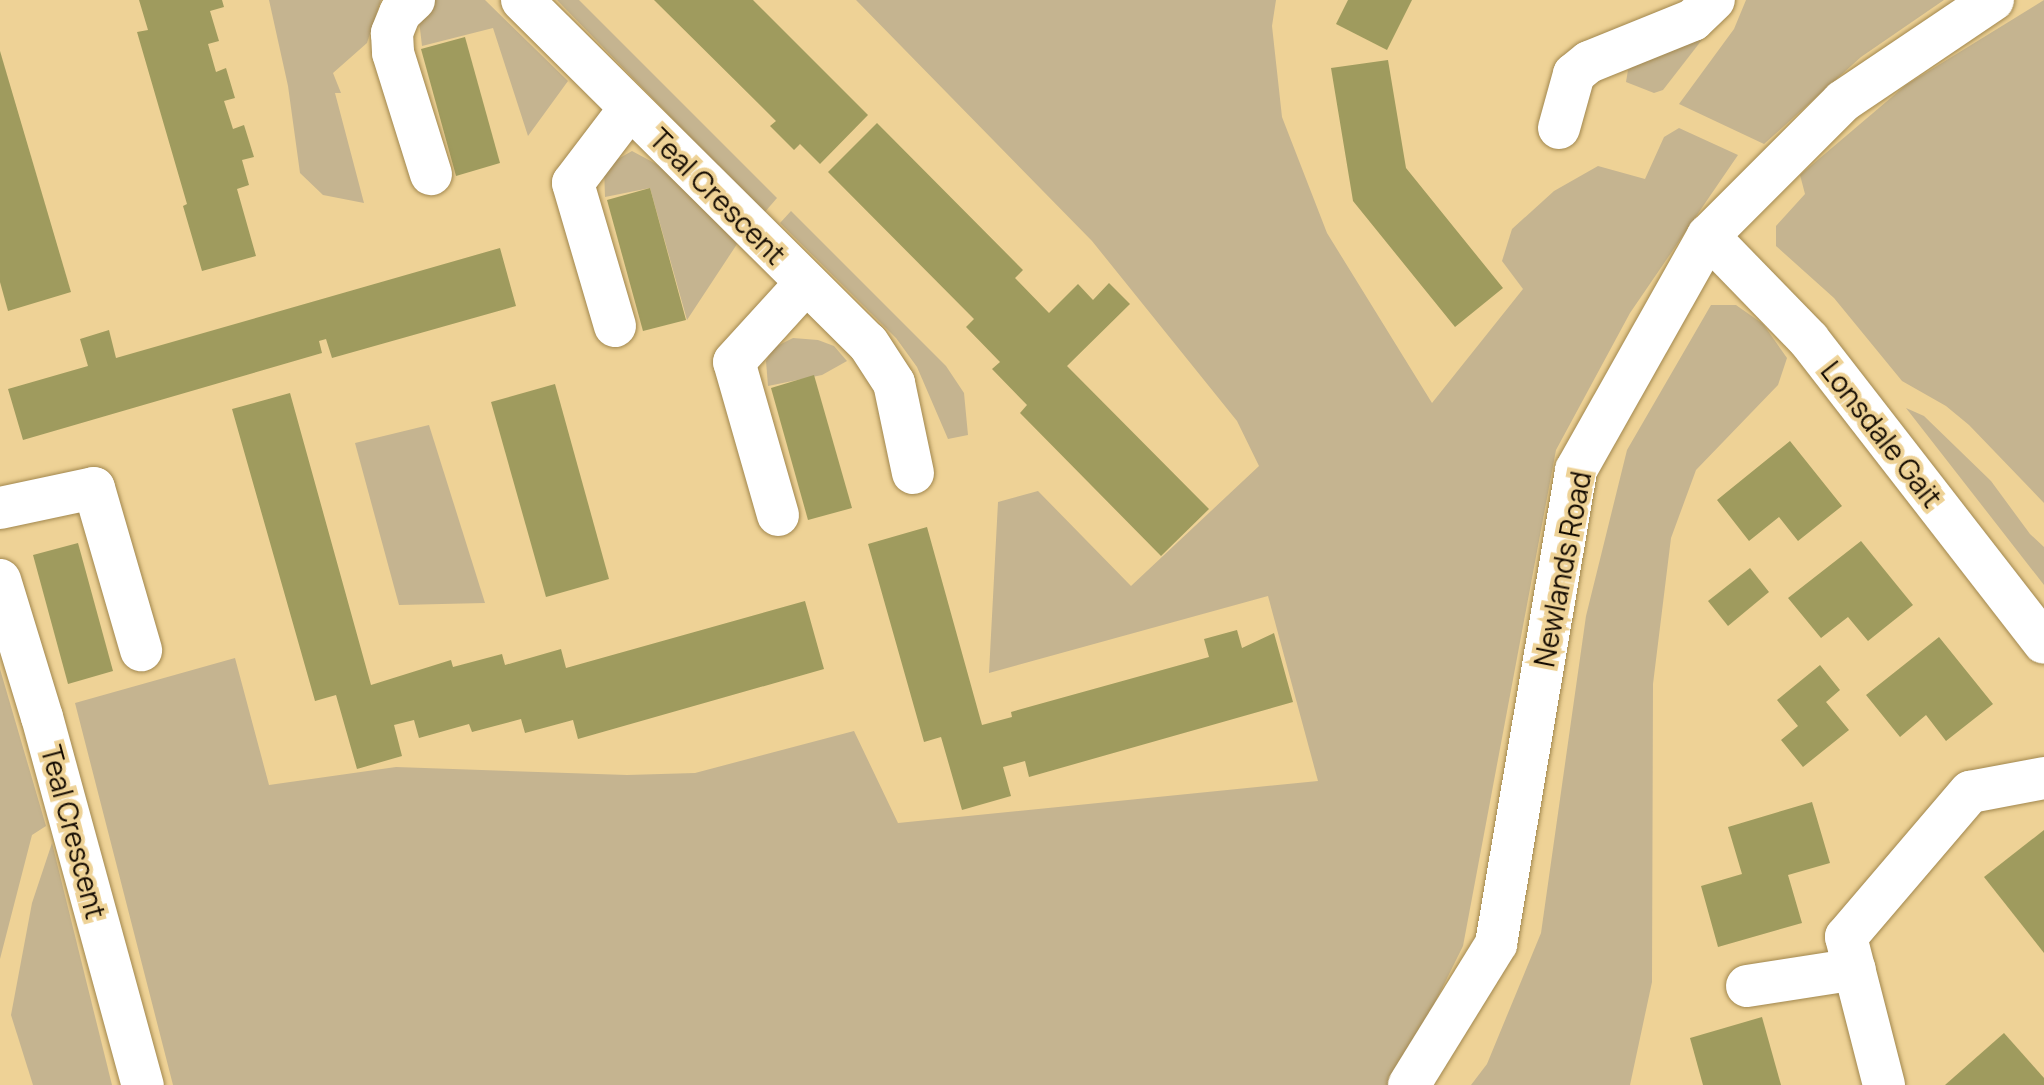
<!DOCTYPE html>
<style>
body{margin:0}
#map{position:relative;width:2044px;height:1085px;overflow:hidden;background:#eed296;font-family:Manrope,sans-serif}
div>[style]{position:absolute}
.green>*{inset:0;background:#c5b490}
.building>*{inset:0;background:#9f9b5e}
.roads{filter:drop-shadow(0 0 2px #a1874e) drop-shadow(0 0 2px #a1874e)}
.street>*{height:42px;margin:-21px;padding:0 21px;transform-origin:21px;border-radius:21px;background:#fff}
span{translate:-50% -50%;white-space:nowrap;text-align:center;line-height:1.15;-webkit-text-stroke:8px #eed296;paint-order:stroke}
.street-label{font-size:28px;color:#130a00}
</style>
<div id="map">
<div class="green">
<div style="clip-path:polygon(269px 0,381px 0,367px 43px,333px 73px,341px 93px,335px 93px,364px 203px,323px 195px,300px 173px,288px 86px)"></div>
<div style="clip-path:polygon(434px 0,485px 0,568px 81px,528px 136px,493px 28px,422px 46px,419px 20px)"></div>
<div style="clip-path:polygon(557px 0,579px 0,777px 198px,764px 213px)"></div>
<div style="clip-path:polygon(856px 0,1276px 0,1272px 26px,1282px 117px,1327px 233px,1432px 403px,1523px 289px,1502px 261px,1512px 229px,1554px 191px,1598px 166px,1645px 179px,1664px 137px,1679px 128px,1738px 155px,1630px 313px,1556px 450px,1463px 946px,1402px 1069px,1388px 1085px,173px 1085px,75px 703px,235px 658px,269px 785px,396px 767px,627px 775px,695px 773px,854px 731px,898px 823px,1318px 781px,1268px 596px,989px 673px,998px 502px,1038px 491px,1131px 586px,1259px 466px,1237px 421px,1092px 241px)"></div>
<div style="clip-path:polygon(1746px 0,1944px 0,1861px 57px,1764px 144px,1679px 104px,1734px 29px)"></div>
<div style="clip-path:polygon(2044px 0,2044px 503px,1969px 425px,1946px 406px,1902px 381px,1834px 298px,1776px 246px,1776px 226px,1805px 194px,1800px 175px,1906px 85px)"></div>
<div style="clip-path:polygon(1708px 32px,1663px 90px,1654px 93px,1626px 82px,1628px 70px,1641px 60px)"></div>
<div style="clip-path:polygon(632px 151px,660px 166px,739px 241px,687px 320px,650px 188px,605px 197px,604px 167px)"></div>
<div style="clip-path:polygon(791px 211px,946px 366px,964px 393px,968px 435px,948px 439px,917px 367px,896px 338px,780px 223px)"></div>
<div style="clip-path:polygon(1711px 305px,1736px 305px,1763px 324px,1787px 358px,1778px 385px,1696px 470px,1671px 538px,1653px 684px,1652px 982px,1630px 1085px,1471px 1085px,1487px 1064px,1541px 933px,1586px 616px,1627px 450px)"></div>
<div style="clip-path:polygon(793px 338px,818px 340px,834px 346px,847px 361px,822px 375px,768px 386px,766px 361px,773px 348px)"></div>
<div style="clip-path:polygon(1906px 408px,1924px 416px,1991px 481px,2030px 534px,2044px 547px,2044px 585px)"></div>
<div style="clip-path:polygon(429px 425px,485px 603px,399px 605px,355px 443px)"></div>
<div style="clip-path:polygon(0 669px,46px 826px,32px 835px,0 959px)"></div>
<div style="clip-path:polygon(52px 843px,112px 1085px,33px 1085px,11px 1015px,32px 903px)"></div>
</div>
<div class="building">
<div style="clip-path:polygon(139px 0,222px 0,224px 7px,210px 11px,219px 41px,208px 44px,216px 72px,226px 68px,235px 98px,224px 101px,233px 129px,244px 125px,254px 157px,242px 160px,249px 185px,237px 189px,256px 256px,202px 271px,183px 206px,187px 204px,137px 32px,148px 30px)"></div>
<div style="clip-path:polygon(654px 0,753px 0,868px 115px,820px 164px,800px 144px,794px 150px,770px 126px,776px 121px)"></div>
<div style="clip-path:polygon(1348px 0,1412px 0,1387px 50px,1336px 24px)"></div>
<div style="clip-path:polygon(465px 37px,500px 163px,456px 176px,421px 49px)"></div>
<div style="clip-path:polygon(0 51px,71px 292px,8px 311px,0 282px)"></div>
<div style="clip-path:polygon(1388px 60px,1406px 168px,1503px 288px,1455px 327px,1353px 201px,1331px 68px)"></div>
<div style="clip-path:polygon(877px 123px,1023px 270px,1015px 278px,1049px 313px,1078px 284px,1093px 300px,1109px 283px,1130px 304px,1067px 366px,1209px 509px,1161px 556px,1020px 413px,1027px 405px,992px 369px,1000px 362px,966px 327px,974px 319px,828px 172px)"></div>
<div style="clip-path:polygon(650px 188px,686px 320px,643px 331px,607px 200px)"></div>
<div style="clip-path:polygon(500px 248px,516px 306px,332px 358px,326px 339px,319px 341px,322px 353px,23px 440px,8px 389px,88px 366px,80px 339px,109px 330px,116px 358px)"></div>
<div style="clip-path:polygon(814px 375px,852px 508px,808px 520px,771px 388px)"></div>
<div style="clip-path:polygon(555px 384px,609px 579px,546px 597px,491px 402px)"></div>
<div style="clip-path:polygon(290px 393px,371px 685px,451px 660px,453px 667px,502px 654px,505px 665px,561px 649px,566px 668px,805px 601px,824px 669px,578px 739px,573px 720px,525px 733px,521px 719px,472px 732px,469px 724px,419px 738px,414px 720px,394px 725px,402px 756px,357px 769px,336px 695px,315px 701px,232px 409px)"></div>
<div style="clip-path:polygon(1790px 441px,1842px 506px,1798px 541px,1779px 517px,1749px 541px,1717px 500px)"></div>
<div style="clip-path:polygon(927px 527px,982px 725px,1012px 717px,1011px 712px,1209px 657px,1204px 639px,1237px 630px,1242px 648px,1274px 633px,1293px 702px,1029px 777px,1025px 761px,1003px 767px,1011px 796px,962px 810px,941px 737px,924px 742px,868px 544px)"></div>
<div style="clip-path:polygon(1861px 541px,1913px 605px,1868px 641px,1848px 617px,1821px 638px,1788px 598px)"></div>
<div style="clip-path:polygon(78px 543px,113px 671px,68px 684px,33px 555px)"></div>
<div style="clip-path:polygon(1750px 568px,1769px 592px,1728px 626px,1708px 601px)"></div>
<div style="clip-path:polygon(1939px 637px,1993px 704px,1946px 741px,1926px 715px,1900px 737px,1866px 695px)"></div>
<div style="clip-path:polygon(1820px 665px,1840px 690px,1826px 702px,1849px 730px,1803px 767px,1781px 740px,1798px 726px,1777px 700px)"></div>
<div style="clip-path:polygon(1812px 802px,1830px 863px,1788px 875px,1802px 923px,1718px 947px,1701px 886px,1742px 874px,1728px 827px)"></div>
<div style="clip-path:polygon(2044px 830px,2044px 953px,1984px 877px)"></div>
<div style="clip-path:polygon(1762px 1017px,1781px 1085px,1703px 1085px,1690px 1038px)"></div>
<div style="clip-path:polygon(2004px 1033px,2044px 1078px,2044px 1085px,1945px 1085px)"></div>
</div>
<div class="roads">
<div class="street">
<div style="left:414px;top:0;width:19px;rotate:137deg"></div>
<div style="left:400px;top:13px;width:22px;rotate:112deg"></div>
<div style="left:392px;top:33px;width:20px;rotate:87deg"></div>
<div style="left:393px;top:53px;width:127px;rotate:72.6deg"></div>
<div style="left:522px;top:0;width:487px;rotate:44.8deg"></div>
<div style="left:868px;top:343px;width:48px;rotate:57deg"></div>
<div style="left:894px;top:383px;width:92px;rotate:78.1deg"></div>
<div style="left:1559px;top:128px;width:56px;rotate:-74.5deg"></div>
<div style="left:1574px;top:74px;width:19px;rotate:-39deg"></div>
<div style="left:1589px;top:62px;width:112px;rotate:-22deg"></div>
<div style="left:1693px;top:20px;width:29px;rotate:-44deg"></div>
<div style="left:1708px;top:236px;width:145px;rotate:45.8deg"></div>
<div style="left:1809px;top:340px;width:383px;rotate:52.2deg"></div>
<div style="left:615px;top:326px;width:149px;rotate:-106.4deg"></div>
<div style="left:573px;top:183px;width:94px;rotate:-52.8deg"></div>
<div style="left:0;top:508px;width:96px;rotate:-12deg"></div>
<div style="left:94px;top:488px;width:169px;rotate:73.8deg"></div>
<div style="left:778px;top:515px;width:159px;rotate:-106deg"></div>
<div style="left:734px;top:362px;width:107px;rotate:-47.7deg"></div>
<div style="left:0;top:580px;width:143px;rotate:73deg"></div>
<div style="left:42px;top:717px;width:382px;rotate:74.7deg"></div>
<div style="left:1747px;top:986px;width:109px;rotate:-8.9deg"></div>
<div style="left:1409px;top:1085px;width:166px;rotate:-58.3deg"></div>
<div style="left:1496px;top:944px;width:481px;rotate:-80.4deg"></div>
<div style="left:1576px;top:470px;width:269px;rotate:-60.6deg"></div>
<div style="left:1708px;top:236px;width:191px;rotate:-45deg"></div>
<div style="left:1843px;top:101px;width:181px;rotate:-34deg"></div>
<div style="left:1884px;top:1085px;width:153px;rotate:-104.4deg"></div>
<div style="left:1846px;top:937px;width:191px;rotate:-49.5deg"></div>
<div style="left:1970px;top:792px;width:75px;rotate:-10.7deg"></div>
</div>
</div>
<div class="street-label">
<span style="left:718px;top:196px;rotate:45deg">Teal Crescent</span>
<span style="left:1882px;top:434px;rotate:52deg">Lonsdale Gait</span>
<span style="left:1562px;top:569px;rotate:-79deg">Newlands Road</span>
<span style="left:74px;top:832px;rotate:75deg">Teal Crescent</span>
</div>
</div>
